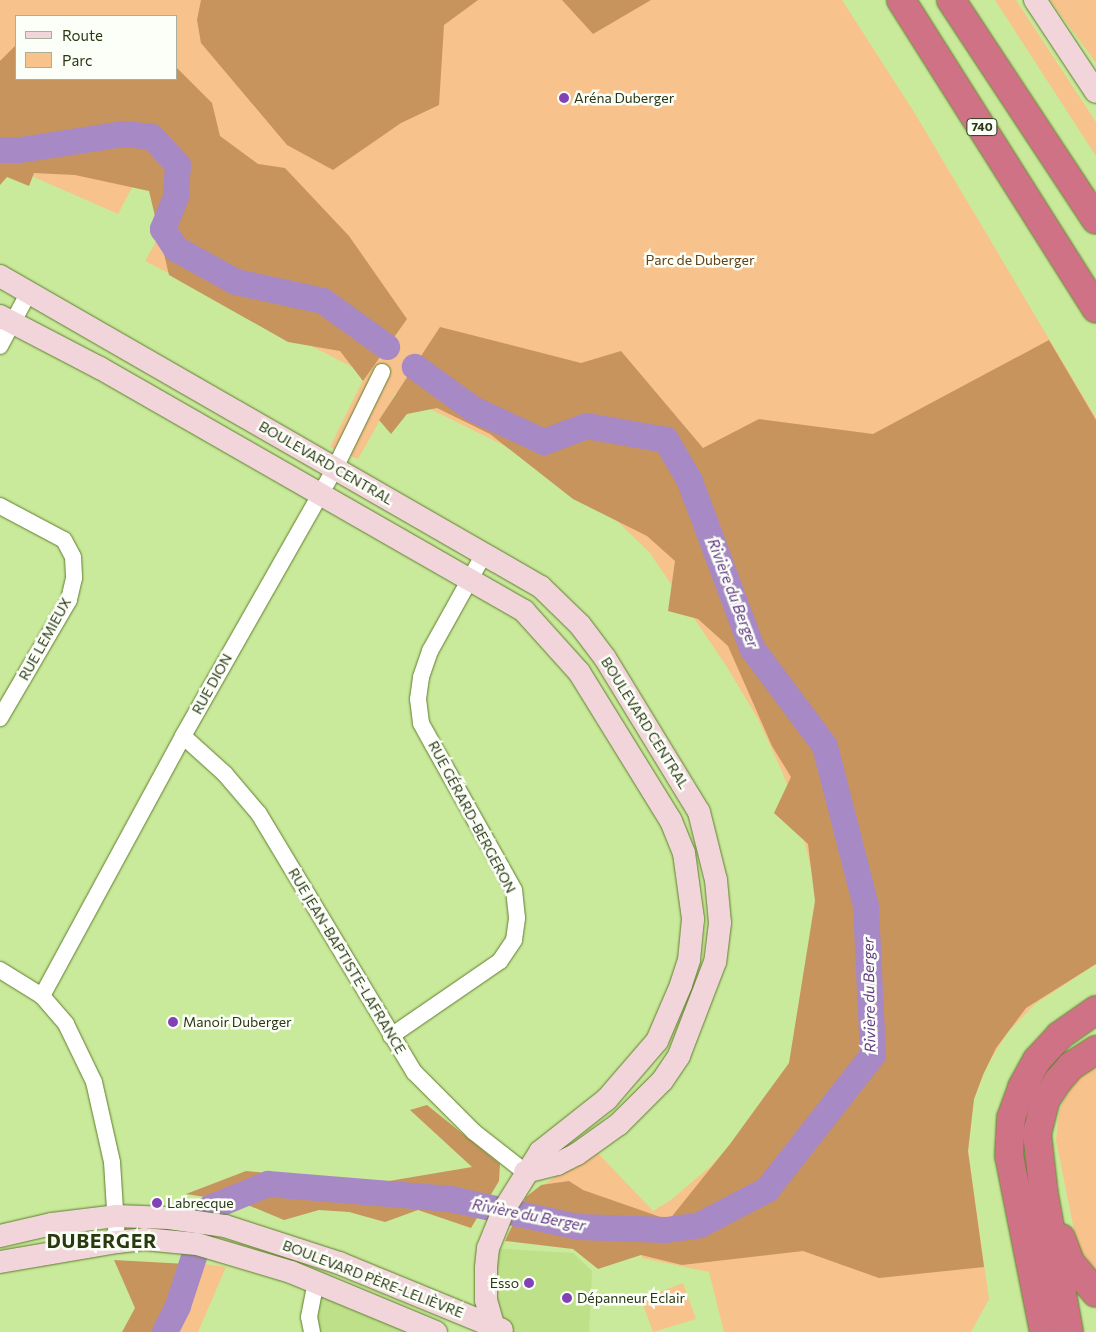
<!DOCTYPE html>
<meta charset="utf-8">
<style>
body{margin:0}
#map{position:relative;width:1096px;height:1332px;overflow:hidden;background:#c9ea9a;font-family:Commissioner,sans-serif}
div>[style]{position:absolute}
.built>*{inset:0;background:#bde089}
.green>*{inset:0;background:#f7c28b}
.forest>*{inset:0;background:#c7945e}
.river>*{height:26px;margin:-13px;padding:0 13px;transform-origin:13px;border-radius:13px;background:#a789c6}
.roads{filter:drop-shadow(0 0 1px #607c2f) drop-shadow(0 0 1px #607c2f)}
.street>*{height:16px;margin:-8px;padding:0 8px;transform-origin:8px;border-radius:8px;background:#fff}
.secondary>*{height:22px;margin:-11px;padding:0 11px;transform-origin:11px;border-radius:11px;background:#f1d5db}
.highway>*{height:28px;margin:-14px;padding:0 14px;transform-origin:14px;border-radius:14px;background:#cf7286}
.dots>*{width:14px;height:14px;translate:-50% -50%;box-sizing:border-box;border:2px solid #fbfff7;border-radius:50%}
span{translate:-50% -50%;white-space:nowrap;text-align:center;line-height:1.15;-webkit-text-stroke:5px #fbfff7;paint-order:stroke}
.shield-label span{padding:1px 4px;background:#fbfff7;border:1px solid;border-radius:4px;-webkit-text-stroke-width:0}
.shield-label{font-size:12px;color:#2b3817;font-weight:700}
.poi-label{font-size:14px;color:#2b3817}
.left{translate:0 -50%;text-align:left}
.right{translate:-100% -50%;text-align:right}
.park-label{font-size:14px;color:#644117}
.street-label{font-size:14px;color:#2b3817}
.water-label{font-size:15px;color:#643b86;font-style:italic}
.district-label{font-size:19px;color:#29380f;font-weight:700;letter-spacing:1px}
.legend{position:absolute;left:15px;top:15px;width:162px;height:65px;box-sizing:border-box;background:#fbfff7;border:1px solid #a8af9d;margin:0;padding:6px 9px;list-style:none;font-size:15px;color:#2b3817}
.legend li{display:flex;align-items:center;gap:10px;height:25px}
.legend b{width:25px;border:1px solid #a8af9d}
</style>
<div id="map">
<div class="built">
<div style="clip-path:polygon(488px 1248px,573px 1253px,592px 1271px,589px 1332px,506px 1332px,486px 1268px)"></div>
<div style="clip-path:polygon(316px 1282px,436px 1332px,312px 1332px)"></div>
</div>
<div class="green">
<div style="clip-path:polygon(evenodd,0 0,842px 0,914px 112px,1096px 418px,1096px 964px,1035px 1004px,1008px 1032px,986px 1067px,974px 1099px,968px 1151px,989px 1299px,971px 1332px,724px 1332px,709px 1272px,642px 1258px,645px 1229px,528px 1196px,594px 1149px,653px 1211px,671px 1200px,712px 1165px,792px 1074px,817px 892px,796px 807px,781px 769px,758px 719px,727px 667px,650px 553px,611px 515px,521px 454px,396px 392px,358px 459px,330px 447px,366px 374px,145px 261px,163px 229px,156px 142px,118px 214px,0 162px,0 0,16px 16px,176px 16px,176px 79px,16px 79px,16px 16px)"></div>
<div style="clip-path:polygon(995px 0,1016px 0,1096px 122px,1096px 156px)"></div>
<div style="clip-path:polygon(1050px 0,1096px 0,1096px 63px)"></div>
<div style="clip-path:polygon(1096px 1063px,1096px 1272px,1077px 1245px,1056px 1140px,1059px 1110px,1071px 1087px,1087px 1067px)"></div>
<div style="clip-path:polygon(180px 1261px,226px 1267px,198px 1332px,155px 1332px)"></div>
<div style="clip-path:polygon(683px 1283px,696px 1319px,653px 1332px,641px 1299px)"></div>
</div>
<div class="forest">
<div style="clip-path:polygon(201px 0,478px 0,444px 25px,439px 105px,401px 123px,333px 170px,287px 145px,201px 43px,197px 20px)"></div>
<div style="clip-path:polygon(562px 0,651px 0,593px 34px)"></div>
<div style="clip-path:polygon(16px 45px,16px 79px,176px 79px,176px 67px,212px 103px,220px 136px,258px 164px,285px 168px,349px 236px,407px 319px,363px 381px,340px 351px,288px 342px,169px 275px,149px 191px,75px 175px,34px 173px,29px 186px,7px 177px,0 185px,0 61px)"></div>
<div style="clip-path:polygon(440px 327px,581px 363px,621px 351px,703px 448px,759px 419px,873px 434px,1049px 340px,1096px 420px,1096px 964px,1026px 1008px,996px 1048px,983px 1075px,974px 1099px,968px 1151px,984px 1267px,879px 1278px,803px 1251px,682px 1265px,641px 1255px,598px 1269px,573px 1249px,505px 1241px,526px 1197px,541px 1185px,569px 1181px,583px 1190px,669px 1220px,730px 1144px,789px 1063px,815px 901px,808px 844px,774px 813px,791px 777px,772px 746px,728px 646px,698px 619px,668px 611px,675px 561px,647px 536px,573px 499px,490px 434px,437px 408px,407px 414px,391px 434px,379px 420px)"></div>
<div style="clip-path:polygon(427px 1105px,500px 1164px,499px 1181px,471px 1228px,418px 1210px,385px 1222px,349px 1212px,319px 1210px,284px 1220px,243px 1203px,186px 1194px,246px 1171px,325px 1179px,389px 1181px,472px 1167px,410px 1110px)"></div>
<div style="clip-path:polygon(114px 1260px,205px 1265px,174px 1332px,122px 1332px,135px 1308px)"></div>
</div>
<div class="river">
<div style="left:0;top:150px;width:20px"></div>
<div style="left:20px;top:150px;width:106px;rotate:-8.7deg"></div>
<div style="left:125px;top:134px;width:27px;rotate:6deg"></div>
<div style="left:152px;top:137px;width:38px;rotate:47deg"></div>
<div style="left:178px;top:165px;width:32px;rotate:94deg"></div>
<div style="left:176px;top:197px;width:35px;rotate:112deg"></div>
<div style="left:163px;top:229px;width:24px;rotate:57deg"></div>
<div style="left:176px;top:249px;width:68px;rotate:28.8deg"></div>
<div style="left:236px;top:282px;width:89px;rotate:12.3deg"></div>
<div style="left:323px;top:301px;width:79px;rotate:35.7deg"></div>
<div style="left:165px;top:1332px;width:29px;rotate:-63deg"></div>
<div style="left:178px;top:1306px;width:103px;rotate:-71.9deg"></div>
<div style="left:210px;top:1208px;width:63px;rotate:-22.5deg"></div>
<div style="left:268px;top:1184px;width:183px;rotate:4.7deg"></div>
<div style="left:450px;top:1199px;width:131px;rotate:12.3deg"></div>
<div style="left:578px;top:1227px;width:88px;rotate:2deg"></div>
<div style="left:666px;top:1230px;width:34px;rotate:-8deg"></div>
<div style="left:700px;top:1225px;width:76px;rotate:-27.6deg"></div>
<div style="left:767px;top:1190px;width:172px;rotate:-51.9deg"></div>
<div style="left:873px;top:1055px;width:149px;rotate:-92.7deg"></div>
<div style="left:866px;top:906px;width:165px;rotate:-104.4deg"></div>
<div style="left:825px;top:746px;width:122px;rotate:-126.7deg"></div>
<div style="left:752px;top:648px;width:178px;rotate:-110.4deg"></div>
<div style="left:690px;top:481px;width:48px;rotate:-120.3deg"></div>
<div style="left:666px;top:440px;width:80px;rotate:-170deg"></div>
<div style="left:587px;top:426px;width:46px;rotate:159.6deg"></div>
<div style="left:544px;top:442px;width:78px;rotate:-155.1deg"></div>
<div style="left:473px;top:409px;width:72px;rotate:-144.1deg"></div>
</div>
<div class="roads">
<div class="street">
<div style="left:0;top:346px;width:61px;rotate:-61.8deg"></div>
<div style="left:0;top:506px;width:72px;rotate:28deg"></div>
<div style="left:64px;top:540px;width:19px;rotate:62deg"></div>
<div style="left:73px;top:557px;width:21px;rotate:87deg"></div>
<div style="left:74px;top:578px;width:23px;rotate:103deg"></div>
<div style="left:69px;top:600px;width:137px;rotate:120.3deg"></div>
<div style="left:183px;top:736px;width:57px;rotate:42.1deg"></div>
<div style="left:225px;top:774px;width:52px;rotate:49.6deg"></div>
<div style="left:259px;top:814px;width:301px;rotate:59deg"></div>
<div style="left:414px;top:1072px;width:85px;rotate:45deg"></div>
<div style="left:474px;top:1132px;width:65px;rotate:38.1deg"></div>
<div style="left:0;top:970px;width:49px;rotate:31.8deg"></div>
<div style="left:42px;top:996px;width:37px;rotate:49deg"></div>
<div style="left:66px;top:1024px;width:64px;rotate:64.2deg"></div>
<div style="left:94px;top:1082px;width:82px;rotate:77.3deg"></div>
<div style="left:112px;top:1162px;width:80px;rotate:86.4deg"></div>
<div style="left:42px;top:996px;width:296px;rotate:-61.5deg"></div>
<div style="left:183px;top:736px;width:308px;rotate:-60.4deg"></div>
<div style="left:335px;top:468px;width:107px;rotate:-63.9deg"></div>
<div style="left:391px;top:1036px;width:132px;rotate:-34.5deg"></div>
<div style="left:500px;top:961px;width:25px;rotate:-56deg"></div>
<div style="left:514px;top:940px;width:22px;rotate:-82deg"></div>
<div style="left:517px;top:918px;width:28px;rotate:-96deg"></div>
<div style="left:514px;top:890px;width:166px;rotate:-119.2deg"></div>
<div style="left:433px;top:745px;width:25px;rotate:-119deg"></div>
<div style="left:421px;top:723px;width:24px;rotate:-97deg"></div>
<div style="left:418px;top:699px;width:22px;rotate:-82deg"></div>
<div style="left:421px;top:677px;width:28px;rotate:-71deg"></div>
<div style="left:430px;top:651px;width:111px;rotate:-60.9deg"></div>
<div style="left:312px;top:1332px;width:15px;rotate:-101deg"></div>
<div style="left:309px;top:1317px;width:36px;rotate:-79deg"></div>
</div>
<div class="secondary">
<div style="left:1035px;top:0;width:110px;rotate:56.5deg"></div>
<div style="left:0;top:276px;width:624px;rotate:29.89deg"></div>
<div style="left:541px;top:587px;width:54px;rotate:44.3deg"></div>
<div style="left:580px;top:625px;width:41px;rotate:52.9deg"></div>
<div style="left:605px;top:658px;width:180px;rotate:58.6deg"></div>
<div style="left:699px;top:812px;width:70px;rotate:76deg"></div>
<div style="left:716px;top:880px;width:43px;rotate:84.7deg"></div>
<div style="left:720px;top:923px;width:39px;rotate:97deg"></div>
<div style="left:715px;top:962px;width:101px;rotate:111deg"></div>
<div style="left:679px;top:1056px;width:30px;rotate:124deg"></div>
<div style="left:662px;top:1081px;width:61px;rotate:135deg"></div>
<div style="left:619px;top:1124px;width:52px;rotate:144.5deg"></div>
<div style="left:577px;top:1154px;width:22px;rotate:153deg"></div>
<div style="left:557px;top:1164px;width:33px;rotate:166deg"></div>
<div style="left:0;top:316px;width:113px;rotate:27.5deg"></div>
<div style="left:100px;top:368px;width:489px;rotate:29.8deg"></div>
<div style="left:524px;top:611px;width:82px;rotate:48deg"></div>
<div style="left:579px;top:672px;width:175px;rotate:58.3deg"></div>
<div style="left:671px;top:821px;width:35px;rotate:68deg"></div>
<div style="left:684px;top:853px;width:67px;rotate:82.2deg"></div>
<div style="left:693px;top:919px;width:41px;rotate:95.6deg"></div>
<div style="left:689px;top:960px;width:26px;rotate:108deg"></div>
<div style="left:681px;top:985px;width:61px;rotate:113.2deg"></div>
<div style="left:657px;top:1041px;width:77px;rotate:130.8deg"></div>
<div style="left:607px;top:1099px;width:85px;rotate:141.7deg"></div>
<div style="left:540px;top:1152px;width:70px;rotate:122.1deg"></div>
<div style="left:503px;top:1211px;width:40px;rotate:112deg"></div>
<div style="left:488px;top:1248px;width:20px;rotate:96deg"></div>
<div style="left:486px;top:1268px;width:32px;rotate:90deg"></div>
<div style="left:486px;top:1300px;width:33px;rotate:74deg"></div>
<div style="left:0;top:1236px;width:53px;rotate:-13deg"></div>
<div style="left:52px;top:1224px;width:64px;rotate:-7.1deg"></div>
<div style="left:116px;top:1216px;width:53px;rotate:2.2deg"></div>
<div style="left:169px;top:1218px;width:57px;rotate:8.1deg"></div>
<div style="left:225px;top:1226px;width:120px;rotate:18deg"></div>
<div style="left:339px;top:1263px;width:176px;rotate:22.3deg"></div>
<div style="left:0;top:1262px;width:119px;rotate:-9.7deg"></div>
<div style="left:117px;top:1242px;width:27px;rotate:-6deg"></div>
<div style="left:144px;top:1239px;width:53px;rotate:5.4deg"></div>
<div style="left:197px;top:1244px;width:98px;rotate:16.6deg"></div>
<div style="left:291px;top:1272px;width:157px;rotate:22.5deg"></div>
</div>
<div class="highway">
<div style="left:901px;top:0;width:365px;rotate:57.7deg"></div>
<div style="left:951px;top:0;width:263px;rotate:56.6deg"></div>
<div style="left:1061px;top:1238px;width:26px;rotate:69deg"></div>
<div style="left:1070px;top:1262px;width:40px;rotate:50deg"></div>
<div style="left:1044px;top:1332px;width:179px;rotate:-101.2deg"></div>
<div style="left:1009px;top:1156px;width:38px;rotate:-87deg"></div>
<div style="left:1011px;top:1118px;width:33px;rotate:-70deg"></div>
<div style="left:1022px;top:1087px;width:31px;rotate:-61deg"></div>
<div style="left:1037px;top:1060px;width:33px;rotate:-47deg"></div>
<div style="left:1059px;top:1036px;width:45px;rotate:-35.1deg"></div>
<div style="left:1069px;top:1332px;width:139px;rotate:-100.3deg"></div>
<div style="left:1044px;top:1195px;width:61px;rotate:-96.5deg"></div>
<div style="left:1037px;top:1134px;width:34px;rotate:-76deg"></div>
<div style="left:1045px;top:1101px;width:24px;rotate:-57deg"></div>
<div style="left:1058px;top:1081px;width:20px;rotate:-49deg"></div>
<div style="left:1071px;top:1066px;width:30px;rotate:-33deg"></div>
</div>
</div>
<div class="dots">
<div style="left:564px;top:98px;background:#8241b6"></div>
<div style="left:173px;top:1022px;background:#8241b6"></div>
<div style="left:157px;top:1203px;background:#8241b6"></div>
<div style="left:529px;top:1283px;background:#8241b6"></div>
<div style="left:567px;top:1298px;background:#8241b6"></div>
</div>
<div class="shield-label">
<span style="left:982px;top:127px">740</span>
</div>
<div class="poi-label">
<span class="left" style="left:574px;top:98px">Aréna Duberger</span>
<span class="left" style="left:183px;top:1022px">Manoir Duberger</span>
<span class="left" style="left:167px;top:1203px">Labrecque</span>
<span class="right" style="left:519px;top:1283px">Esso</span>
<span class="left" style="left:577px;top:1298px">Dépanneur Eclair</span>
</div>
<div class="park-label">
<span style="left:700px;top:260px">Parc de Duberger</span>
</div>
<div class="street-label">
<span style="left:326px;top:463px;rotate:30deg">BOULEVARD CENTRAL</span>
<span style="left:45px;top:639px;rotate:-61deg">RUE LEMIEUX</span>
<span style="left:212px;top:684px;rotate:-61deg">RUE DION</span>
<span style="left:645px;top:723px;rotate:58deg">BOULEVARD CENTRAL</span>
<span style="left:472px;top:817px;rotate:62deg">RUE GÉRARD-BERGERON</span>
<span style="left:347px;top:961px;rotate:59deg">RUE JEAN-BAPTISTE-LAFRANCE</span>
<span style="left:373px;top:1279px;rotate:21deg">BOULEVARD PÈRE-LELIÈVRE</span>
</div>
<div class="water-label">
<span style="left:733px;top:593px;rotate:69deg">Rivière du Berger</span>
<span style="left:869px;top:995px;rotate:-91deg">Rivière du Berger</span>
<span style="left:529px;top:1215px;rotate:11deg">Rivière du Berger</span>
</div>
<div class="district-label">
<span style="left:102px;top:1241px">DUBERGER</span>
</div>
<ul class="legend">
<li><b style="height:6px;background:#f1d5db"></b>Route</li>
<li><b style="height:14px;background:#f7c28b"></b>Parc</li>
</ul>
</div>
